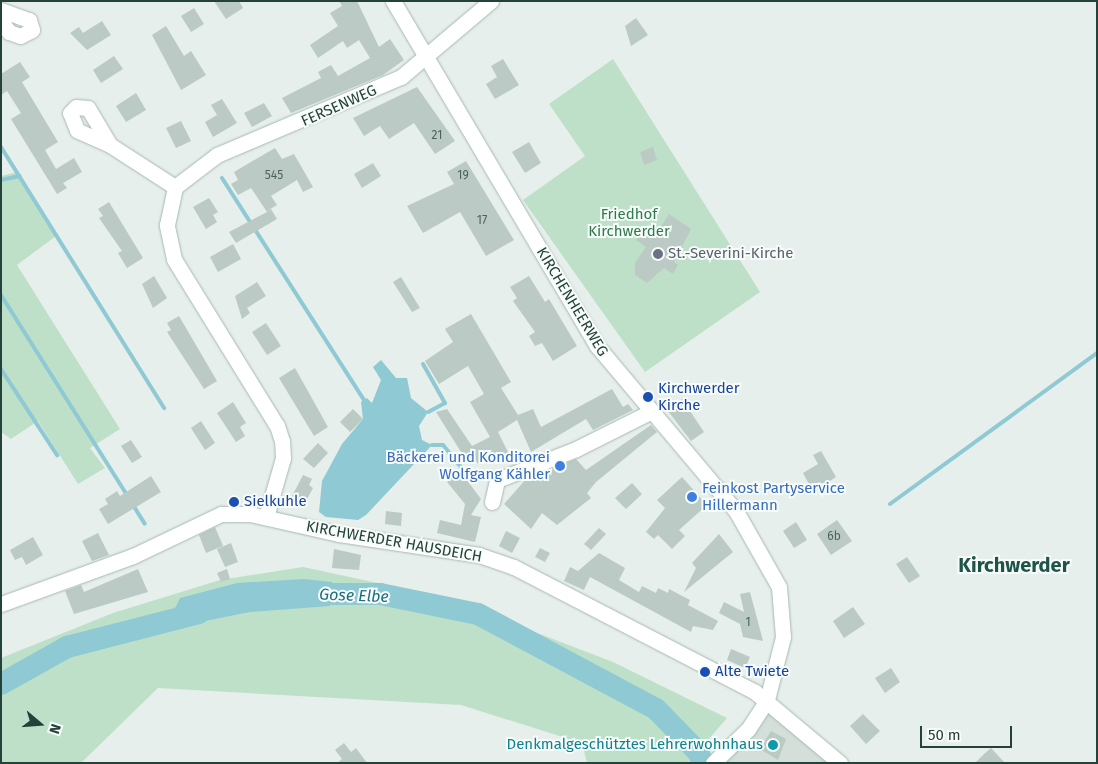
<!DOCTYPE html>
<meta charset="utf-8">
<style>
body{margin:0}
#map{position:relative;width:1098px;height:764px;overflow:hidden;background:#e6efeb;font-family:"Fira Sans",sans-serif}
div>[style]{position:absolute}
.built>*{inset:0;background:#d4dfda}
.green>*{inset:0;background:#bfe0c8}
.water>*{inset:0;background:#8ec9d4}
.stream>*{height:4px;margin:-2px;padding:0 2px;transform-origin:2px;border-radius:2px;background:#8ec9d4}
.river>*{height:22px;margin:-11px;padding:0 11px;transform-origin:11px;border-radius:11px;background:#8ec9d4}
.building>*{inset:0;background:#bbcac4}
.roads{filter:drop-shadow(0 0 1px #a8b8b2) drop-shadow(0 0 1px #a8b8b2)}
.street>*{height:15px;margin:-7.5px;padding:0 7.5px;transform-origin:7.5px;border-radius:7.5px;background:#fff}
.secondary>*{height:15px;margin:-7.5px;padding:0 7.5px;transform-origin:7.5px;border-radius:7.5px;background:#fff}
.dots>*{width:14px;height:14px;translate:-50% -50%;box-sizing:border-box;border:2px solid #f7fbf9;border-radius:50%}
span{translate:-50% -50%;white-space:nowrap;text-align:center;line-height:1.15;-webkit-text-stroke:4px #f7fbf9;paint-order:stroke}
.number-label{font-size:12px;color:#4a645c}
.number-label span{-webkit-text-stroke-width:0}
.street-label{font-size:15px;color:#24423a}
.park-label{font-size:15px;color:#2d7a4b}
.worship-label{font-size:15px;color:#5b616d}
.left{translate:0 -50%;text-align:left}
.transit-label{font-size:15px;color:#164399}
.shop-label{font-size:15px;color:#366cbe}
.right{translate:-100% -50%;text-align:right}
.culture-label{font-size:15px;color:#0d838f}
.water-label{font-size:16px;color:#1c6f80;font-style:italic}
.district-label{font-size:20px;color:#1f5548;font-weight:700}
.frame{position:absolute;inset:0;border:2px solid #24423a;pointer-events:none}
.north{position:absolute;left:15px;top:699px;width:50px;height:50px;-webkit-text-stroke:4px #f7fbf9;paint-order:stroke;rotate:108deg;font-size:14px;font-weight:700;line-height:20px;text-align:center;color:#24423a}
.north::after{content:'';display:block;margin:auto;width:18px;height:22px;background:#24423a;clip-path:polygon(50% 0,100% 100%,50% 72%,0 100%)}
.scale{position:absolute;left:920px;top:726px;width:92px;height:22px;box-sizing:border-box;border:2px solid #24423a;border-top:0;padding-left:6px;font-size:15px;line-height:18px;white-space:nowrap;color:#24423a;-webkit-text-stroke:4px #f7fbf9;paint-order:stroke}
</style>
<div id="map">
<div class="built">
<div style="clip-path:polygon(767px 700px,829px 763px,713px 763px)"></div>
</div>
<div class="green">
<div style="clip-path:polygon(613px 59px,760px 292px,645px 372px,523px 200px,585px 156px,549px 104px)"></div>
<div style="clip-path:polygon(17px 172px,56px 236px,17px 265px,120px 429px,90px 448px,105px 468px,78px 484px,38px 421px,11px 439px,1px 432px,1px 176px)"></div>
<div style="clip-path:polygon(303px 567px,443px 597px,613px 662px,727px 718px,688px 763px,587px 763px,582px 743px,461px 705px,158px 688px,81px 763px,1px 763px,1px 658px,113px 613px,220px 580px)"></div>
</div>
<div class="water">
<div style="clip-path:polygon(381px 360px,396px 378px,407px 378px,411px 398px,428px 412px,419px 426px,422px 440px,432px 445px,366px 515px,358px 520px,326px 517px,319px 512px,322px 481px,342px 444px,363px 419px,361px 402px,367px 398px,372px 403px,381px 380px,373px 367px)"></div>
<div style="clip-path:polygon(304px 579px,332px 582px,330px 606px,250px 612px,165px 629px,180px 598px,237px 583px)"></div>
</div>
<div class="stream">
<div style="left:1px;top:147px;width:308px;rotate:58deg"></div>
<div style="left:222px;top:178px;width:264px;rotate:57.4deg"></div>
<div style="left:1px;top:180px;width:19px;rotate:-12deg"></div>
<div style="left:1px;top:295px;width:239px;rotate:57.8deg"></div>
<div style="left:423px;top:364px;width:45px;rotate:60.6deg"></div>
<div style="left:445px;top:403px;width:19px;rotate:152deg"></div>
<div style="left:1px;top:369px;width:103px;rotate:56.9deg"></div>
<div style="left:432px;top:445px;width:11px"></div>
<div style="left:443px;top:445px;width:40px;rotate:51deg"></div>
<div style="left:890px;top:504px;width:256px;rotate:-36.1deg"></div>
<div style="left:133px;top:505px;width:22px;rotate:58deg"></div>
</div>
<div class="river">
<div style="left:301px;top:594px;width:79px"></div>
<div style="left:380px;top:594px;width:100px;rotate:11.5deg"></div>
<div style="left:478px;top:614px;width:202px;rotate:28.1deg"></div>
<div style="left:656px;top:709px;width:62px;rotate:45.7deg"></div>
<div style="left:699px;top:753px;width:10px;rotate:73deg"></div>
<div style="left:1px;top:684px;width:76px;rotate:-29.3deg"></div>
<div style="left:67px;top:647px;width:136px;rotate:-14.4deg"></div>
</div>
<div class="building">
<div style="clip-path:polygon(214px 1px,239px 1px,243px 8px,226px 19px)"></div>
<div style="clip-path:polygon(339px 1px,357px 1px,379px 47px,390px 39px,404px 60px,383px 75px,291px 113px,282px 98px,321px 78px,318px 72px,331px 65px,338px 76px,370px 58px,359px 40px,347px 48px,343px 41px,318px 58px,310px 45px,338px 26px,330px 13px,342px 6px)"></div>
<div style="clip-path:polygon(194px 8px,204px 24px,191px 32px,181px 16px)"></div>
<div style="clip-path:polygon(636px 18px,648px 35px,631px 46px,625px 26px)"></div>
<div style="clip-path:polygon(102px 21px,111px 35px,87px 50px,70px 33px,79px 27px,83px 33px)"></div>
<div style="clip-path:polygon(166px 26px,184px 56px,191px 51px,206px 75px,181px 90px,152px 35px)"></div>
<div style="clip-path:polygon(114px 56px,123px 69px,101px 83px,93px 70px)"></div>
<div style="clip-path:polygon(503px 59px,519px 85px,495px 99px,486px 84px,497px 77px,491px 66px)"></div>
<div style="clip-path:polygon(20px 62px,30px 77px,22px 82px,58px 142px,45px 150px,56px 169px,74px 158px,82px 172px,63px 183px,67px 188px,57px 194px,11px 119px,21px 113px,7px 91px,1px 95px,1px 74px)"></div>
<div style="clip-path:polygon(417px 87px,455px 141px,435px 154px,414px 123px,389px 139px,380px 126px,364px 136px,353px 118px)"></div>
<div style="clip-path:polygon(136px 93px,146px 110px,126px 122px,116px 106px)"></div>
<div style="clip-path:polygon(222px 99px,237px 123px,213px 137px,205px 122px,217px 115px,211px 105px)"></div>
<div style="clip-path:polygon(264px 103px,272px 116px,252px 127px,244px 113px)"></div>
<div style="clip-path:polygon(181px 121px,191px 141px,176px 148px,166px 128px)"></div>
<div style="clip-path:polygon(529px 142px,541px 163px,525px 173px,512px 152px)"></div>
<div style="clip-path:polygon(653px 147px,657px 160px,644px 165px,640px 152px)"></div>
<div style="clip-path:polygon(275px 148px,282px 159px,294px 154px,313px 187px,303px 192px,297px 180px,271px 196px,277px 205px,267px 211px,271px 209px,277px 219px,236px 243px,229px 232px,267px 212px,251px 188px,238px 195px,231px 184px,238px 180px,234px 172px)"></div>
<div style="clip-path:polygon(466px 161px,514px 240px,486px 256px,460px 212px,423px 233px,407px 206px,454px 184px,447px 172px)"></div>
<div style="clip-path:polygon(373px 163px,381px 176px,362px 188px,354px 174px)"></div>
<div style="clip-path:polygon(209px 198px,218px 212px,213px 215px,217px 222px,206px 229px,193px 207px)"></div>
<div style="clip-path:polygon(109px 202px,143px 258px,127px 268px,118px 253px,122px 251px,99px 218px,103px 216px,98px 209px)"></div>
<div style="clip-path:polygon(669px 214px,691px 229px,674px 262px,678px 265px,673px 274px,664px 268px,647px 283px,635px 275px,635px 263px,646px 247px,636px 240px,645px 227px,656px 234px)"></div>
<div style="clip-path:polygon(233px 244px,241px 259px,218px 272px,210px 257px)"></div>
<div style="clip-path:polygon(154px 276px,167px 298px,153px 308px,142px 284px)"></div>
<div style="clip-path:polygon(529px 276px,545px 302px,549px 299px,577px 346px,553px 361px,542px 343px,535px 346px,529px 336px,535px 332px,513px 301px,517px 298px,510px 287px)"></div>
<div style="clip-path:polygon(401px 277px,420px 308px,412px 312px,393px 282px)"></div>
<div style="clip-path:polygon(257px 282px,266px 296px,247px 308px,250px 313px,242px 319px,235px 296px)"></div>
<div style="clip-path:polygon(471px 314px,511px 382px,501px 388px,518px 415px,533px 409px,541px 427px,612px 389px,623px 407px,628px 404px,633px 410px,593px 430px,586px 419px,531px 452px,517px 420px,498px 432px,509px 454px,494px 462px,491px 456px,478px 464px,473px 455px,466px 460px,436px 412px,447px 409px,472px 446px,490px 437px,470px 402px,484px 394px,468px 366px,439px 384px,425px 361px,453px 342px,445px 329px)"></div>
<div style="clip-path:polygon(179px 316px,217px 381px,204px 389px,167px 332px,171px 330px,167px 323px)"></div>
<div style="clip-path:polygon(266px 323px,281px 346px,267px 355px,252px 332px)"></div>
<div style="clip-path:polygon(295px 368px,328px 427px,314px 436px,279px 378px)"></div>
<div style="clip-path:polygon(682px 399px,704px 432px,691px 441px,668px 411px)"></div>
<div style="clip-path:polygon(233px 402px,246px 423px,240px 427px,245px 436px,236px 442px,217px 413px)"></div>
<div style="clip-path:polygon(353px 409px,363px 419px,350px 432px,340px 422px)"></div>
<div style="clip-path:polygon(201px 421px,215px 443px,205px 450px,191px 428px)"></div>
<div style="clip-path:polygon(651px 425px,657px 432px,596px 482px,587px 493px,591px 498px,557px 525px,542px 513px,531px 529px,504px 504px,526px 479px,576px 459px,586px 470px)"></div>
<div style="clip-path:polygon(131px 440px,142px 457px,132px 463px,121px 446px)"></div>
<div style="clip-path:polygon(318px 443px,328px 453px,314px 468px,303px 459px)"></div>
<div style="clip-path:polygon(821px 451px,836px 477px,813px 492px,803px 473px,818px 464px,813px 455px)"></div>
<div style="clip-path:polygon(460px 471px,481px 499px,471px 515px,481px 517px,475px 542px,437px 533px,440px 520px,461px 525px,465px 504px,447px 482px)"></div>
<div style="clip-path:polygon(303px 475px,312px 479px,309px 485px,313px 488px,304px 505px,291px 498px)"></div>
<div style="clip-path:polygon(151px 476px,161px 492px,108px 524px,99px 509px,108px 504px,105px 499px,117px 491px,120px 496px)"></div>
<div style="clip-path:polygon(682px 477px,707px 505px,679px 530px,685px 536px,672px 549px,658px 535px,654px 539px,646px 532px,665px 508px,657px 500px)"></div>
<div style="clip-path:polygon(632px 483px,642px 494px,626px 509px,615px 498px)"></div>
<div style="clip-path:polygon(386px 511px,402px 513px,401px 526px,385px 524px)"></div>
<div style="clip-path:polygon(837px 520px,852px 541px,831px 555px,817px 534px)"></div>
<div style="clip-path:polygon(796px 522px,807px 540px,794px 548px,783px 531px)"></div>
<div style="clip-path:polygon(215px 527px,223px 546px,206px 553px,199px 535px)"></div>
<div style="clip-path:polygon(599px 528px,606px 534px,591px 550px,584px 544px)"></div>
<div style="clip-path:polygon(506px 531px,520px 538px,512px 553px,499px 546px)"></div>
<div style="clip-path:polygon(98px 533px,109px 555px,92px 561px,82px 541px)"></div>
<div style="clip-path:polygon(719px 534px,733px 552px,684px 592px,696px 568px,692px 563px)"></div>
<div style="clip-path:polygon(33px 537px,43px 555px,26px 565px,22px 557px,15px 560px,10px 550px)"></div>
<div style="clip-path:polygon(231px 543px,238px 562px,225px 567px,217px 549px)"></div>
<div style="clip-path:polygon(540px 548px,550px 553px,545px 562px,535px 557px)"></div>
<div style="clip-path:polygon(334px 549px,361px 555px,359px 570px,332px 568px)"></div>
<div style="clip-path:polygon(599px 553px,625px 568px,619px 580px,639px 592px,642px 586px,656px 593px,658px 588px,668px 593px,669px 589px,690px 600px,688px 605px,718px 621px,713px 630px,693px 626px,691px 632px,590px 577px,584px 590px,564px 581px,570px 567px,578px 571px)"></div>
<div style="clip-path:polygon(907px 557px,920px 576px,909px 583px,896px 564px)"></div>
<div style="clip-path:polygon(138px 569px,148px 592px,74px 614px,65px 591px,81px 585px,84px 592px)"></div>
<div style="clip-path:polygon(227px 569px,230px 579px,221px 582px,217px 573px)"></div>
<div style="clip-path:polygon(750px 592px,754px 607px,763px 641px,743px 637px,740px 624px,719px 613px,724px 602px,744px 612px,740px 594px)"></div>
<div style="clip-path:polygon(853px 607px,865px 624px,844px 638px,833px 621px)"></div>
<div style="clip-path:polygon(731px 649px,750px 657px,745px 668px,727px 660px)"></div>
<div style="clip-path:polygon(891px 668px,900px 682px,885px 693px,875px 678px)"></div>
<div style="clip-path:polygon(863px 714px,880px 731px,866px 744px,850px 726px)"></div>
<div style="clip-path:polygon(771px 731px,786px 739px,778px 760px,760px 749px)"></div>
<div style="clip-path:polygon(344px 743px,351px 752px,356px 748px,367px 763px,337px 763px,342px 759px,335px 750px)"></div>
<div style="clip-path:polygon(991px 748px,1005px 763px,975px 763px,984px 754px)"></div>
</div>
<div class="roads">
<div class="street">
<div style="left:1px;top:10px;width:30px;rotate:20deg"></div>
<div style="left:29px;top:20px;width:10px;rotate:73deg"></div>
<div style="left:32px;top:30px;width:13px;rotate:153deg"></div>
<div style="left:20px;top:36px;width:12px;rotate:-160deg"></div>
<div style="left:9px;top:32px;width:14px;rotate:-126deg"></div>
<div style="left:110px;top:145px;width:36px;rotate:-156deg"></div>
<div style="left:77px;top:130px;width:18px;rotate:-112deg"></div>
<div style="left:70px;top:113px;width:8px;rotate:-45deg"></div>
<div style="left:76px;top:107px;width:12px;rotate:5deg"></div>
<div style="left:88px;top:108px;width:43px;rotate:59.3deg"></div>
<div style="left:110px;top:145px;width:77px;rotate:32.9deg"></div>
<div style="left:492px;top:502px;width:23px;rotate:-77deg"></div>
<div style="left:497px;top:480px;width:85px;rotate:-21.4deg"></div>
<div style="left:576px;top:449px;width:83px;rotate:-26.6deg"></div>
<div style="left:266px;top:517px;width:61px;rotate:-73.9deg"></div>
<div style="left:283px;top:458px;width:17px;rotate:-93deg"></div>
<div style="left:282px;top:441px;width:16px;rotate:-108deg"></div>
<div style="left:277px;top:426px;width:196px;rotate:-121.7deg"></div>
<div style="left:174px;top:259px;width:35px;rotate:-102deg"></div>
<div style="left:167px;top:225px;width:39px;rotate:-78deg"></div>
<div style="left:175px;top:187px;width:53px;rotate:-37.3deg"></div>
<div style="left:217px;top:155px;width:200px;rotate:-23deg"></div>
<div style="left:401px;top:77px;width:118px;rotate:-40.2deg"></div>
</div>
<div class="secondary">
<div style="left:393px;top:1px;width:401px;rotate:59.4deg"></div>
<div style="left:597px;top:346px;width:216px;rotate:49.9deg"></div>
<div style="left:736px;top:511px;width:87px;rotate:60.5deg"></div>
<div style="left:779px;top:587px;width:50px;rotate:85.4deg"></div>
<div style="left:783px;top:637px;width:65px;rotate:104.3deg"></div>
<div style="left:767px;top:700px;width:35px;rotate:123deg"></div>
<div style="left:748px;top:729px;width:49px;rotate:135.8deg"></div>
<div style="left:1px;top:604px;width:140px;rotate:-20deg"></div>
<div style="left:133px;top:556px;width:98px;rotate:-25.5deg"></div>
<div style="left:221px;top:514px;width:29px"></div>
<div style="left:250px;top:514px;width:91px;rotate:12.7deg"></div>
<div style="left:339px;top:534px;width:142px;rotate:8.5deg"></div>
<div style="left:479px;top:555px;width:37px;rotate:19deg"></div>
<div style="left:514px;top:567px;width:271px;rotate:27.4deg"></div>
<div style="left:755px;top:692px;width:111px;rotate:39.9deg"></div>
</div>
</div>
<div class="dots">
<div style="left:658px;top:254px;background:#6b7280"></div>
<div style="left:648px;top:397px;background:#1a4fb4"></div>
<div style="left:560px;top:466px;background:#3f7fe0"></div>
<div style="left:692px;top:497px;background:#3f7fe0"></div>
<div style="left:234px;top:502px;background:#1a4fb4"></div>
<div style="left:705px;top:672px;background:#1a4fb4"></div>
<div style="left:773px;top:745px;background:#0f9aa8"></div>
</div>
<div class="number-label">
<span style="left:437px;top:136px">21</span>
<span style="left:274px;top:176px">545</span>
<span style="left:463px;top:176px">19</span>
<span style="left:482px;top:221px">17</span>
<span style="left:834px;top:537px">6b</span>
<span style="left:748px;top:623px">1</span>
</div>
<div class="street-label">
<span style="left:339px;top:106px;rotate:-24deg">FERSENWEG</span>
<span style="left:572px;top:302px;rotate:59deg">KIRCHENHEERWEG</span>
<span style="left:394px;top:542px;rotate:10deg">KIRCHWERDER HAUSDEICH</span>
</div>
<div class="park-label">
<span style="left:629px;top:223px">Friedhof<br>Kirchwerder</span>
</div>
<div class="worship-label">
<span class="left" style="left:668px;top:254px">St.-Severini-Kirche</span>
</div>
<div class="transit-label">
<span class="left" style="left:658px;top:397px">Kirchwerder<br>Kirche</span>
<span class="left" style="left:244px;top:502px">Sielkuhle</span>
<span class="left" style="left:715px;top:672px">Alte Twiete</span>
</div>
<div class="shop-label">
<span class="right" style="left:550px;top:466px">Bäckerei und Konditorei<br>Wolfgang Kähler</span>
<span class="left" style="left:702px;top:497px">Feinkost Partyservice<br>Hillermann</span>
</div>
<div class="culture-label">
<span class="right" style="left:763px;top:745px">Denkmalgeschütztes Lehrerwohnhaus</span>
</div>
<div class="water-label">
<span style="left:354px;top:596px;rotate:2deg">Gose Elbe</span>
</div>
<div class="district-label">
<span style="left:1014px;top:565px">Kirchwerder</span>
</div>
<div class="frame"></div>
<div class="north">N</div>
<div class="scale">50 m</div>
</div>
